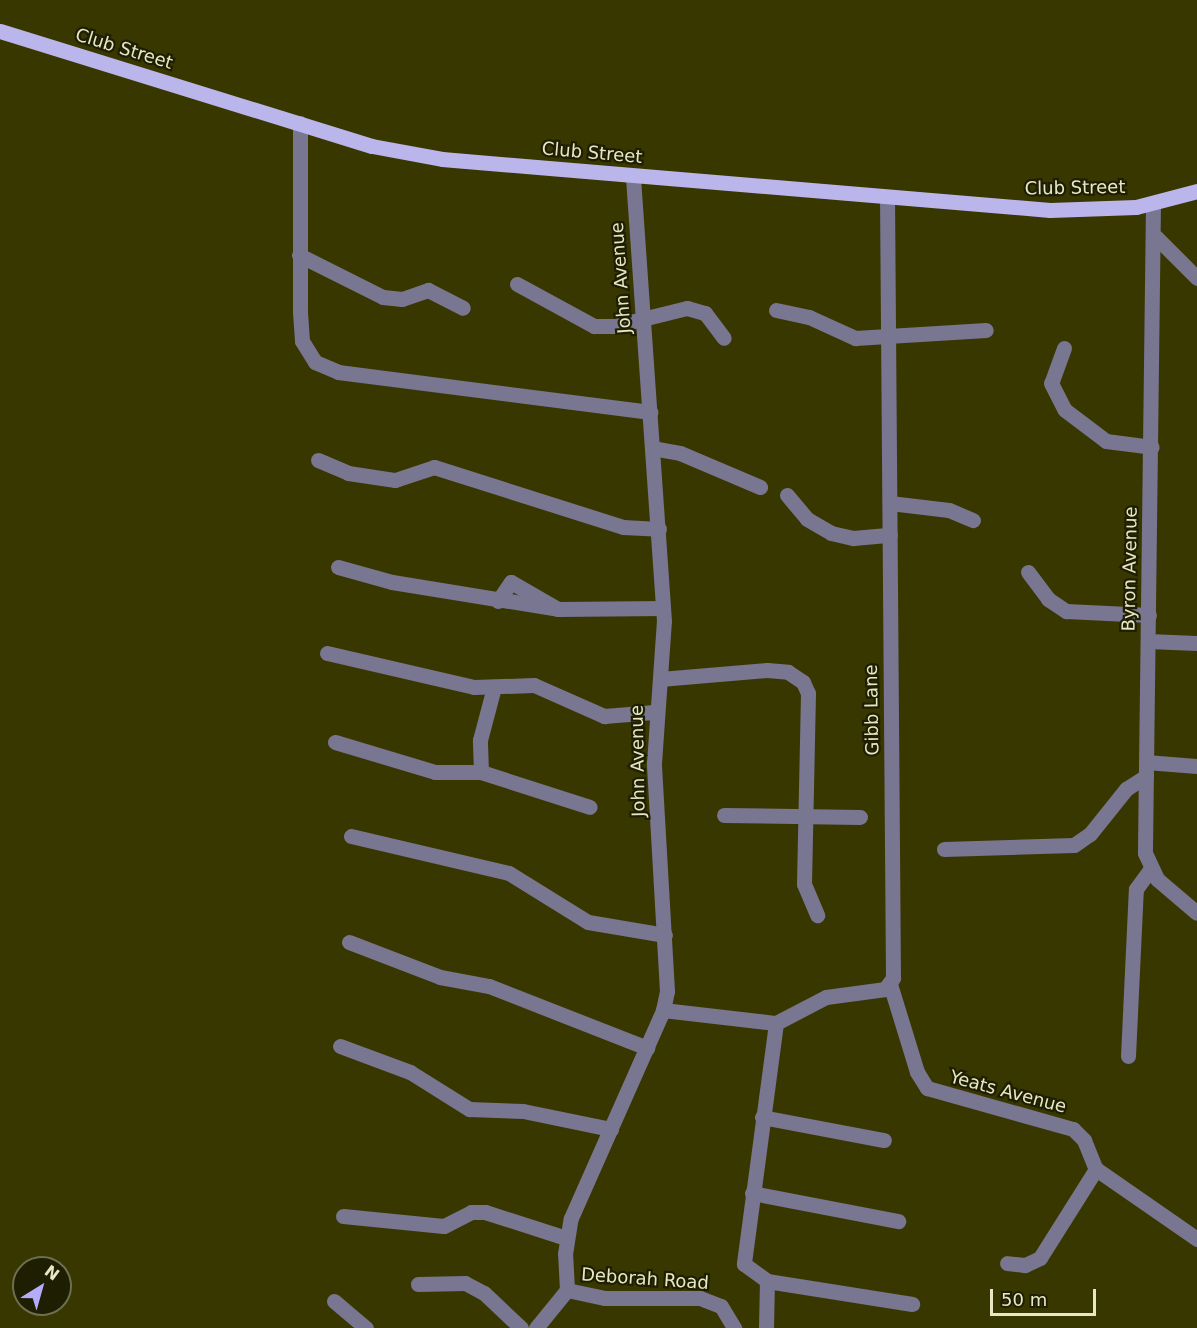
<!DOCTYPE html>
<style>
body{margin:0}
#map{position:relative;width:1197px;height:1328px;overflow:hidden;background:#393700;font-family:"DejaVu Sans",sans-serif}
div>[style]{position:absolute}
.minor>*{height:15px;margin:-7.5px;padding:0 7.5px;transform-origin:7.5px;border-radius:7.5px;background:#787690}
.major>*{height:15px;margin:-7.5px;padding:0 7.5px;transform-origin:7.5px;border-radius:7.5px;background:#bab6ec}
span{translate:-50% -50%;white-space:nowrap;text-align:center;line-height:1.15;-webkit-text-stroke:4.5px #1e1e02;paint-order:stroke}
.street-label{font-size:18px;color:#e7e7c5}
.north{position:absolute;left:12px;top:1256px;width:60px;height:60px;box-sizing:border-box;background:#1e1e02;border:2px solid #6e6e50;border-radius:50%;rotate:37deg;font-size:16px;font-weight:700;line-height:24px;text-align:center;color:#e7e7c5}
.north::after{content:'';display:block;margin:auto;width:21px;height:27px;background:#b4acf9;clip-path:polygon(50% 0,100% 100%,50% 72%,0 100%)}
.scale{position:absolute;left:990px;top:1289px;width:106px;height:27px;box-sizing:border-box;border:3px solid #e7e7c5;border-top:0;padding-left:8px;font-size:18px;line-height:21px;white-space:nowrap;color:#e7e7c5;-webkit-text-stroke:4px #1e1e02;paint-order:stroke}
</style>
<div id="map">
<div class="minor">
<div style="left:300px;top:123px;width:189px;rotate:90deg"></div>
<div style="left:300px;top:312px;width:29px;rotate:86deg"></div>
<div style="left:302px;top:341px;width:25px;rotate:58deg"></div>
<div style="left:315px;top:362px;width:25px;rotate:23deg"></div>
<div style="left:338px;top:372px;width:315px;rotate:7.3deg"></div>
<div style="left:1153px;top:203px;width:650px;rotate:90.71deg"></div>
<div style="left:1145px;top:853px;width:29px;rotate:65deg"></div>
<div style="left:1157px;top:879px;width:52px;rotate:40.4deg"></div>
<div style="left:1156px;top:237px;width:58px;rotate:45deg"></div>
<div style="left:299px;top:255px;width:94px;rotate:26.6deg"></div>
<div style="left:383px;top:297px;width:19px;rotate:6deg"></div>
<div style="left:402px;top:299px;width:28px;rotate:-19deg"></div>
<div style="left:428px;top:290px;width:39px;rotate:27deg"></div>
<div style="left:517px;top:284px;width:88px;rotate:28.6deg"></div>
<div style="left:594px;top:326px;width:20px"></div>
<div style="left:614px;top:326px;width:75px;rotate:-13.9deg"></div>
<div style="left:687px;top:308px;width:19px;rotate:16deg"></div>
<div style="left:705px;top:313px;width:31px;rotate:53deg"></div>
<div style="left:776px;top:310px;width:34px;rotate:12deg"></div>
<div style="left:809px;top:317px;width:51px;rotate:24.5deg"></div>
<div style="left:855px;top:338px;width:131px;rotate:-3.5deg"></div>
<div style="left:1064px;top:348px;width:37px;rotate:110deg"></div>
<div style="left:1051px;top:383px;width:30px;rotate:63deg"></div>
<div style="left:1065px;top:410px;width:51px;rotate:37.1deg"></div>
<div style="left:1106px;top:441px;width:46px;rotate:7.4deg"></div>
<div style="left:652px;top:448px;width:28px;rotate:10deg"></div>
<div style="left:680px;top:453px;width:87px;rotate:23deg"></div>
<div style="left:318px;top:460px;width:33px;rotate:23deg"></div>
<div style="left:348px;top:473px;width:48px;rotate:8.5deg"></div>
<div style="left:395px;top:480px;width:41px;rotate:-18.4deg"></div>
<div style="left:434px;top:467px;width:198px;rotate:17.6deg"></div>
<div style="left:623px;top:527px;width:36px;rotate:3deg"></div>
<div style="left:787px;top:495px;width:31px;rotate:50deg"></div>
<div style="left:807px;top:519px;width:28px;rotate:30deg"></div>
<div style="left:831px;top:533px;width:23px;rotate:13deg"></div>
<div style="left:853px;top:538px;width:37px;rotate:-5deg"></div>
<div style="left:890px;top:503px;width:59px;rotate:6.8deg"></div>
<div style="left:949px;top:510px;width:26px;rotate:23deg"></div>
<div style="left:338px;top:567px;width:56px;rotate:15.5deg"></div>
<div style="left:392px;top:582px;width:168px;rotate:9.2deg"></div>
<div style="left:1028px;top:572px;width:34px;rotate:53deg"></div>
<div style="left:1048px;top:599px;width:22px;rotate:34deg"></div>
<div style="left:1066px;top:611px;width:83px;rotate:2.8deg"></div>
<div style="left:498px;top:601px;width:23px;rotate:-56deg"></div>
<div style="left:511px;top:582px;width:54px;rotate:29.9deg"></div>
<div style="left:558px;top:609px;width:105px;rotate:-0.5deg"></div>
<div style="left:1148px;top:641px;width:49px;rotate:2.3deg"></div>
<div style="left:327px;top:653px;width:151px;rotate:13deg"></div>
<div style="left:474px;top:687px;width:60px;rotate:-1.9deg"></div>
<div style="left:534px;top:685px;width:77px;rotate:23.9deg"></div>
<div style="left:604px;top:716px;width:50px;rotate:-4.6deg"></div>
<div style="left:660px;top:679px;width:107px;rotate:-4.8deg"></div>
<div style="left:767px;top:670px;width:21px;rotate:5deg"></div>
<div style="left:788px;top:672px;width:18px;rotate:34deg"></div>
<div style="left:803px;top:682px;width:12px;rotate:66deg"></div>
<div style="left:808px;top:693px;width:191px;rotate:91.2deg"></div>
<div style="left:804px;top:884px;width:34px;rotate:67deg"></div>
<div style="left:335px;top:742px;width:104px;rotate:16.7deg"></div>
<div style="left:435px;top:772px;width:46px"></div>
<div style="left:481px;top:772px;width:114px;rotate:17.8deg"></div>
<div style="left:1146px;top:762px;width:51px;rotate:4.5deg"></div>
<div style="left:481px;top:772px;width:32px;rotate:-92deg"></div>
<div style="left:480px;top:740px;width:55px;rotate:-75.2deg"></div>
<div style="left:724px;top:815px;width:136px;rotate:0.8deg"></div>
<div style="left:351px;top:836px;width:162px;rotate:13.2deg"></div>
<div style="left:509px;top:873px;width:93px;rotate:31.8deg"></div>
<div style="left:588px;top:922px;width:78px;rotate:9.6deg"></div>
<div style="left:944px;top:849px;width:130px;rotate:-1.8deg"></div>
<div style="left:1074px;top:845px;width:19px;rotate:-35deg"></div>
<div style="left:1090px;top:834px;width:58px;rotate:-51.3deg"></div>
<div style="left:1126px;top:789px;width:24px;rotate:-33deg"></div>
<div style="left:349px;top:942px;width:97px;rotate:21deg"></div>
<div style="left:440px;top:977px;width:50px;rotate:10.4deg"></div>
<div style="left:489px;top:986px;width:170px;rotate:21.4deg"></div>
<div style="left:890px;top:984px;width:92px;rotate:72.9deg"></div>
<div style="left:917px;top:1072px;width:19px;rotate:58deg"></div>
<div style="left:927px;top:1088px;width:152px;rotate:15.7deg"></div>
<div style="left:1073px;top:1129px;width:16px;rotate:45deg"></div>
<div style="left:1084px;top:1140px;width:31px;rotate:68deg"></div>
<div style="left:1096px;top:1169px;width:105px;rotate:122.2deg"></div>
<div style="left:1040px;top:1258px;width:17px;rotate:155deg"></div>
<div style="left:1025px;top:1265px;width:18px;rotate:-174deg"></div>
<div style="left:663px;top:1010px;width:114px;rotate:6.6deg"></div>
<div style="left:776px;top:1023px;width:56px;rotate:-27.5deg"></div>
<div style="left:826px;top:997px;width:60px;rotate:-7.7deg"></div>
<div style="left:885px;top:989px;width:14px;rotate:-54deg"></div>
<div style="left:893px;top:978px;width:780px;rotate:-90.44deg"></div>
<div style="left:776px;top:1023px;width:243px;rotate:97.6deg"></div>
<div style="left:744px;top:1264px;width:29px;rotate:36deg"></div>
<div style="left:767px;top:1281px;width:147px;rotate:9deg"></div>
<div style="left:340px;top:1046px;width:75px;rotate:20.4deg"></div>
<div style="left:410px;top:1072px;width:70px;rotate:32.1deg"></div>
<div style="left:469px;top:1109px;width:54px;rotate:2.1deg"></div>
<div style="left:523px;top:1111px;width:90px;rotate:11.6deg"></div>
<div style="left:1128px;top:1056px;width:167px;rotate:-87.3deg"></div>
<div style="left:1136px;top:889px;width:24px;rotate:-54deg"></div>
<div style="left:762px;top:1117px;width:124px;rotate:10.7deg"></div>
<div style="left:1096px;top:1169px;width:123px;rotate:34.7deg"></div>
<div style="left:752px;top:1193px;width:149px;rotate:10.9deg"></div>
<div style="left:343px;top:1216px;width:101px;rotate:5.7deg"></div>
<div style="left:444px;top:1226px;width:30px;rotate:-27deg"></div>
<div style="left:471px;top:1212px;width:14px"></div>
<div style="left:485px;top:1212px;width:85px;rotate:17.8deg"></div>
<div style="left:418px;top:1284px;width:47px;rotate:-1.2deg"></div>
<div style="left:465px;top:1283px;width:21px;rotate:28deg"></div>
<div style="left:484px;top:1293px;width:51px;rotate:43.4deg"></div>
<div style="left:567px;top:1290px;width:36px;rotate:-93deg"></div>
<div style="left:565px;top:1254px;width:36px;rotate:-81deg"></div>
<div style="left:571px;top:1218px;width:227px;rotate:-66.1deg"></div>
<div style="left:663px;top:1010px;width:19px;rotate:-78deg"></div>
<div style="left:667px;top:991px;width:228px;rotate:-93.3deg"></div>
<div style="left:654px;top:763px;width:142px;rotate:-86deg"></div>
<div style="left:664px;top:621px;width:445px;rotate:-94deg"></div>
<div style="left:567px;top:1290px;width:39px;rotate:12deg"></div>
<div style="left:605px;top:1298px;width:95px"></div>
<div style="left:700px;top:1298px;width:22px;rotate:21deg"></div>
<div style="left:721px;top:1306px;width:26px;rotate:59deg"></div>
<div style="left:334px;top:1301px;width:42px;rotate:40.2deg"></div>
<div style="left:536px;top:1328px;width:49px;rotate:-50.8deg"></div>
<div style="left:766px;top:1328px;width:47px;rotate:-88.8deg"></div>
</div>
<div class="major">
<div style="left:0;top:31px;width:389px;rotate:17.2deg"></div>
<div style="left:372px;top:146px;width:71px;rotate:10.5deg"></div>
<div style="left:442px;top:159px;width:610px;rotate:4.79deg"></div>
<div style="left:1050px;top:210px;width:86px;rotate:-2deg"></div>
<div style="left:1136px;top:207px;width:63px;rotate:-14.7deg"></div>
</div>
<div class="street-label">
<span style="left:124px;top:49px;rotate:17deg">Club Street</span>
<span style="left:592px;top:153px;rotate:5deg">Club Street</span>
<span style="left:1075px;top:188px;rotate:-1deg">Club Street</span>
<span style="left:621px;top:278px;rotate:-94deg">John Avenue</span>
<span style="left:1130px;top:569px;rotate:-89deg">Byron Avenue</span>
<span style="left:872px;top:710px;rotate:-91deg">Gibb Lane</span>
<span style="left:638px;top:761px;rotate:-91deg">John Avenue</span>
<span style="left:1008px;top:1092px;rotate:15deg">Yeats Avenue</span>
<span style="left:645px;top:1279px;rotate:4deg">Deborah Road</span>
</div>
<div class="north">N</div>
<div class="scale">50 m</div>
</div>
